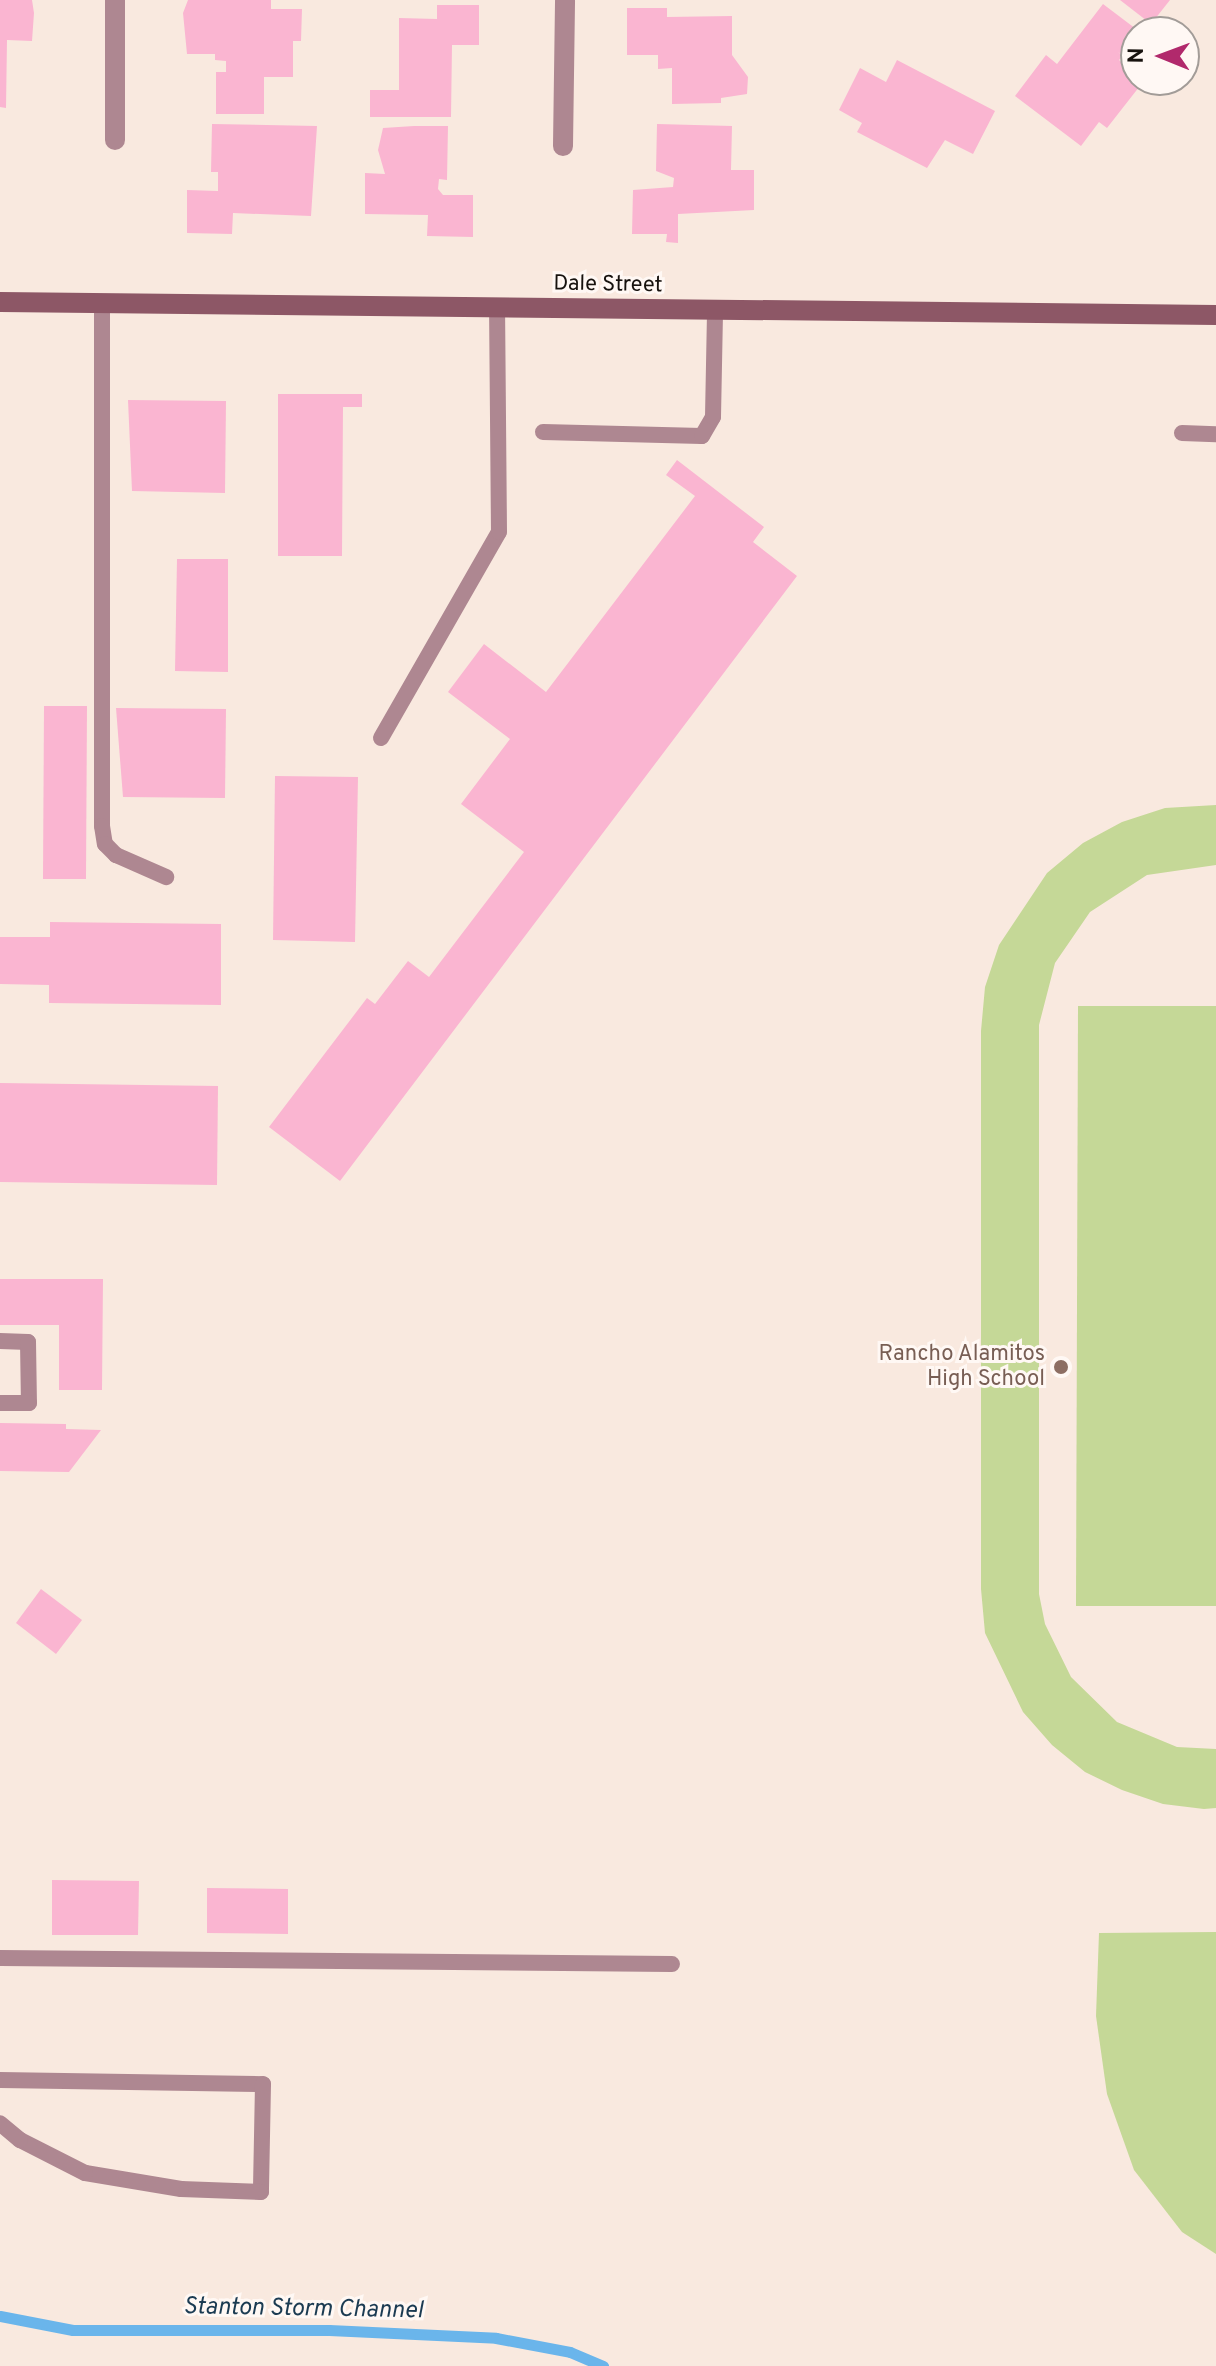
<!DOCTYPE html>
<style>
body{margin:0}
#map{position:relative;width:1216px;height:2366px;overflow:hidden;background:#f9e9df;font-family:Overpass,sans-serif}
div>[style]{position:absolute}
.green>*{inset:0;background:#c5d897}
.stream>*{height:11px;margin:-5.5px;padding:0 5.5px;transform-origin:5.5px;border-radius:5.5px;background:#6ab5eb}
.building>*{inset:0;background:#fab5d1}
.lane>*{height:16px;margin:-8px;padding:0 8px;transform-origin:8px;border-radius:8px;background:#ae8791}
.street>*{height:20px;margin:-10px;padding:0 10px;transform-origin:10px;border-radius:10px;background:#ae8791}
.secondary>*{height:20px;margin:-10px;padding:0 10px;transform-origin:10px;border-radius:10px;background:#8d5766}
.dots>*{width:22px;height:22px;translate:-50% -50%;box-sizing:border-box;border:4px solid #fff8f4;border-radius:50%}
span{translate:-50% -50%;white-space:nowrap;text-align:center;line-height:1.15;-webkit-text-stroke:6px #fff8f4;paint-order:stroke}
.street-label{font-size:22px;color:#17120e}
.education-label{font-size:22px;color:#785e54}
.right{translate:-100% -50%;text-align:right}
.water-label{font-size:24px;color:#1b3b52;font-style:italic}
.north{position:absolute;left:1120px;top:16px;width:80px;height:80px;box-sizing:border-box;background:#fff8f4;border:2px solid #a29c98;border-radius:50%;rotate:271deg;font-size:22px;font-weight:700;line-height:32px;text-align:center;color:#17120e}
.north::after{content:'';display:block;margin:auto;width:28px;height:36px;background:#b1296c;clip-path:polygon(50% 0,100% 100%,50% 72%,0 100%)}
</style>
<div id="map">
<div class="green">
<div style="clip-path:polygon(1216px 805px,1216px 865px,1147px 875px,1090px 912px,1055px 963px,1039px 1025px,1039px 1594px,1045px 1624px,1071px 1677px,1117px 1722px,1177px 1747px,1216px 1749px,1216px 1808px,1204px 1809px,1163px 1804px,1122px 1790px,1085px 1772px,1052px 1745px,1023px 1712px,985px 1633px,981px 1589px,981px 1031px,985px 987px,999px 945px,1047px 873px,1083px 843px,1122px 822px,1165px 808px)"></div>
<div style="clip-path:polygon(1078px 1006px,1216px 1006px,1216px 1606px,1076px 1606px)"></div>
<div style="clip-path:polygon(1216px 1932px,1216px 2254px,1182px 2232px,1134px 2170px,1107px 2094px,1096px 2016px,1099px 1933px)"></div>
</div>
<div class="stream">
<div style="left:0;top:2316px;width:74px;rotate:10.9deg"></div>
<div style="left:73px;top:2330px;width:256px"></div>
<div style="left:329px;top:2330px;width:167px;rotate:2.7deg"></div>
<div style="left:496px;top:2338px;width:75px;rotate:10.7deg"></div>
<div style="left:570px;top:2352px;width:36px;rotate:23deg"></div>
</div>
<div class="building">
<div style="clip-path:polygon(0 0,32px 0,34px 13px,32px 41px,7px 40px,6px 108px,0 107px)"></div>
<div style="clip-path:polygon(188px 0,271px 0,271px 9px,302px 9px,301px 41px,293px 41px,293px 77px,264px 77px,264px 114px,216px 114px,216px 72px,226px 72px,226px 61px,215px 60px,215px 54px,187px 54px,183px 13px)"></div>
<div style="clip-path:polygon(1120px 0,1170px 0,1151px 24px)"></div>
<div style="clip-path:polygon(1103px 4px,1140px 32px,1136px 32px,1136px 63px,1118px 52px,1123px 56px,1119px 60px,1143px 82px,1107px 128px,1099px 122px,1081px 146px,1015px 96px,1046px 55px,1057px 64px)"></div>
<div style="clip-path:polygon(437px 5px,479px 5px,479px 45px,452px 45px,451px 117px,370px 117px,370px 90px,399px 90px,399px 18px,437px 19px)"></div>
<div style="clip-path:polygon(627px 8px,667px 8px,667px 17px,732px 16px,732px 55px,748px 77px,747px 94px,721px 98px,721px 103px,672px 104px,672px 68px,658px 69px,658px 55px,627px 55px)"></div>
<div style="clip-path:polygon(897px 60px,995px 111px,973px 154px,945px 140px,927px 168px,857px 132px,862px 123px,839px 110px,860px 68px,886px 82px)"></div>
<div style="clip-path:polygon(212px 124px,317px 126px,311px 216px,233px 213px,232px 234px,187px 233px,187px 190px,218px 191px,218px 172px,211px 172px)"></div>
<div style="clip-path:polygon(657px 124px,732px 126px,731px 170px,754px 170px,754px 210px,678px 214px,678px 243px,666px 242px,667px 234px,632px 234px,633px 190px,673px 187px,674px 178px,656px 171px)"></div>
<div style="clip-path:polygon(414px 126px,448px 126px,447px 180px,439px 179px,438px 189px,443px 195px,473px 195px,473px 237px,427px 236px,428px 215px,365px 214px,365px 173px,385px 174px,378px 150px,383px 128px)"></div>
<div style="clip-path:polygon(278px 394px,362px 394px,362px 407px,343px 407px,342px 556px,278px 556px)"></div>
<div style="clip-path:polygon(128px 400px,226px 401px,225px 493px,132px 491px)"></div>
<div style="clip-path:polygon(677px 460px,764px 527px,753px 542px,797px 576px,340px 1181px,269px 1127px,367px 998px,375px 1004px,408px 961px,429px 977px,524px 852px,461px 804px,510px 739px,448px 692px,484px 644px,546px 692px,695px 496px,666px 475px)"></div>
<div style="clip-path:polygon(177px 559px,228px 559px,228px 672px,175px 671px)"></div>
<div style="clip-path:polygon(44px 706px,87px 706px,86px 879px,43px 879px)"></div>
<div style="clip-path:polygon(116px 708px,226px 709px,225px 798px,123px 797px)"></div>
<div style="clip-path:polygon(275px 776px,358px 777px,355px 942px,273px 940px)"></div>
<div style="clip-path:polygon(50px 922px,221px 924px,221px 1005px,49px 1003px,49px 985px,0 984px,0 937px,50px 937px)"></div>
<div style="clip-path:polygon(0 1083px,218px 1086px,217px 1185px,0 1182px)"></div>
<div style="clip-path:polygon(0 1279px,103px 1279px,102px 1390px,59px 1390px,59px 1325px,0 1325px)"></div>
<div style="clip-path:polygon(0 1423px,66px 1424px,66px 1429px,101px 1430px,69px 1472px,0 1471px)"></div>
<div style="clip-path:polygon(41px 1589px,82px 1620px,56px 1654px,16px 1623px)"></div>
<div style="clip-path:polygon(52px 1880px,139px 1881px,138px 1935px,52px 1935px)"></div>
<div style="clip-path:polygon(207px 1888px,288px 1889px,288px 1934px,207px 1933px)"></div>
</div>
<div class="lane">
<div style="left:102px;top:303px;width:523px;rotate:90deg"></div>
<div style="left:102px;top:826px;width:18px;rotate:81deg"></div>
<div style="left:105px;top:844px;width:16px;rotate:45deg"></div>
<div style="left:116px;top:855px;width:55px;rotate:23.7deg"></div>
<div style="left:543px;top:432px;width:159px;rotate:1.4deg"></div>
<div style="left:702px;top:436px;width:22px;rotate:-60deg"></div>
<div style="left:713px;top:417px;width:107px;rotate:-88.9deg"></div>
<div style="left:1182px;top:433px;width:34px;rotate:2deg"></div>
<div style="left:381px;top:738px;width:237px;rotate:-60.2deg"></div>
<div style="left:499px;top:532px;width:224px;rotate:-90.5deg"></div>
<div style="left:0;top:1341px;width:28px;rotate:2deg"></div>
<div style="left:28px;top:1342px;width:61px;rotate:89.1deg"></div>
<div style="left:29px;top:1403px;width:29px;rotate:180deg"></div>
<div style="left:0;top:1958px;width:672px;rotate:0.51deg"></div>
<div style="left:0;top:2080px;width:263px;rotate:0.9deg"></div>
<div style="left:263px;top:2084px;width:108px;rotate:91.1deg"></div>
<div style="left:261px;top:2192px;width:80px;rotate:-177.9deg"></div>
<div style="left:181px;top:2189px;width:97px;rotate:-170.5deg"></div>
<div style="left:85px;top:2173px;width:73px;rotate:-153.1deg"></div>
<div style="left:20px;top:2140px;width:26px;rotate:-140deg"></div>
</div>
<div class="street">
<div style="left:115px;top:140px;width:140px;rotate:-90deg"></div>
<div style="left:563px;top:146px;width:146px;rotate:-89.2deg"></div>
</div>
<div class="secondary">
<div style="left:0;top:302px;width:1216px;rotate:0.61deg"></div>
</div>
<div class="dots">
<div style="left:1061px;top:1367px;background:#8d6e63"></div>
</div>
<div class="street-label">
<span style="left:608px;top:285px;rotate:1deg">Dale Street</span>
</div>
<div class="education-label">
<span class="right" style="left:1045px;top:1367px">Rancho Alamitos<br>High School</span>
</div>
<div class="water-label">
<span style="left:303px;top:2310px;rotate:1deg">Stanton Storm Channel</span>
</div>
<div class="north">N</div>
</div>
